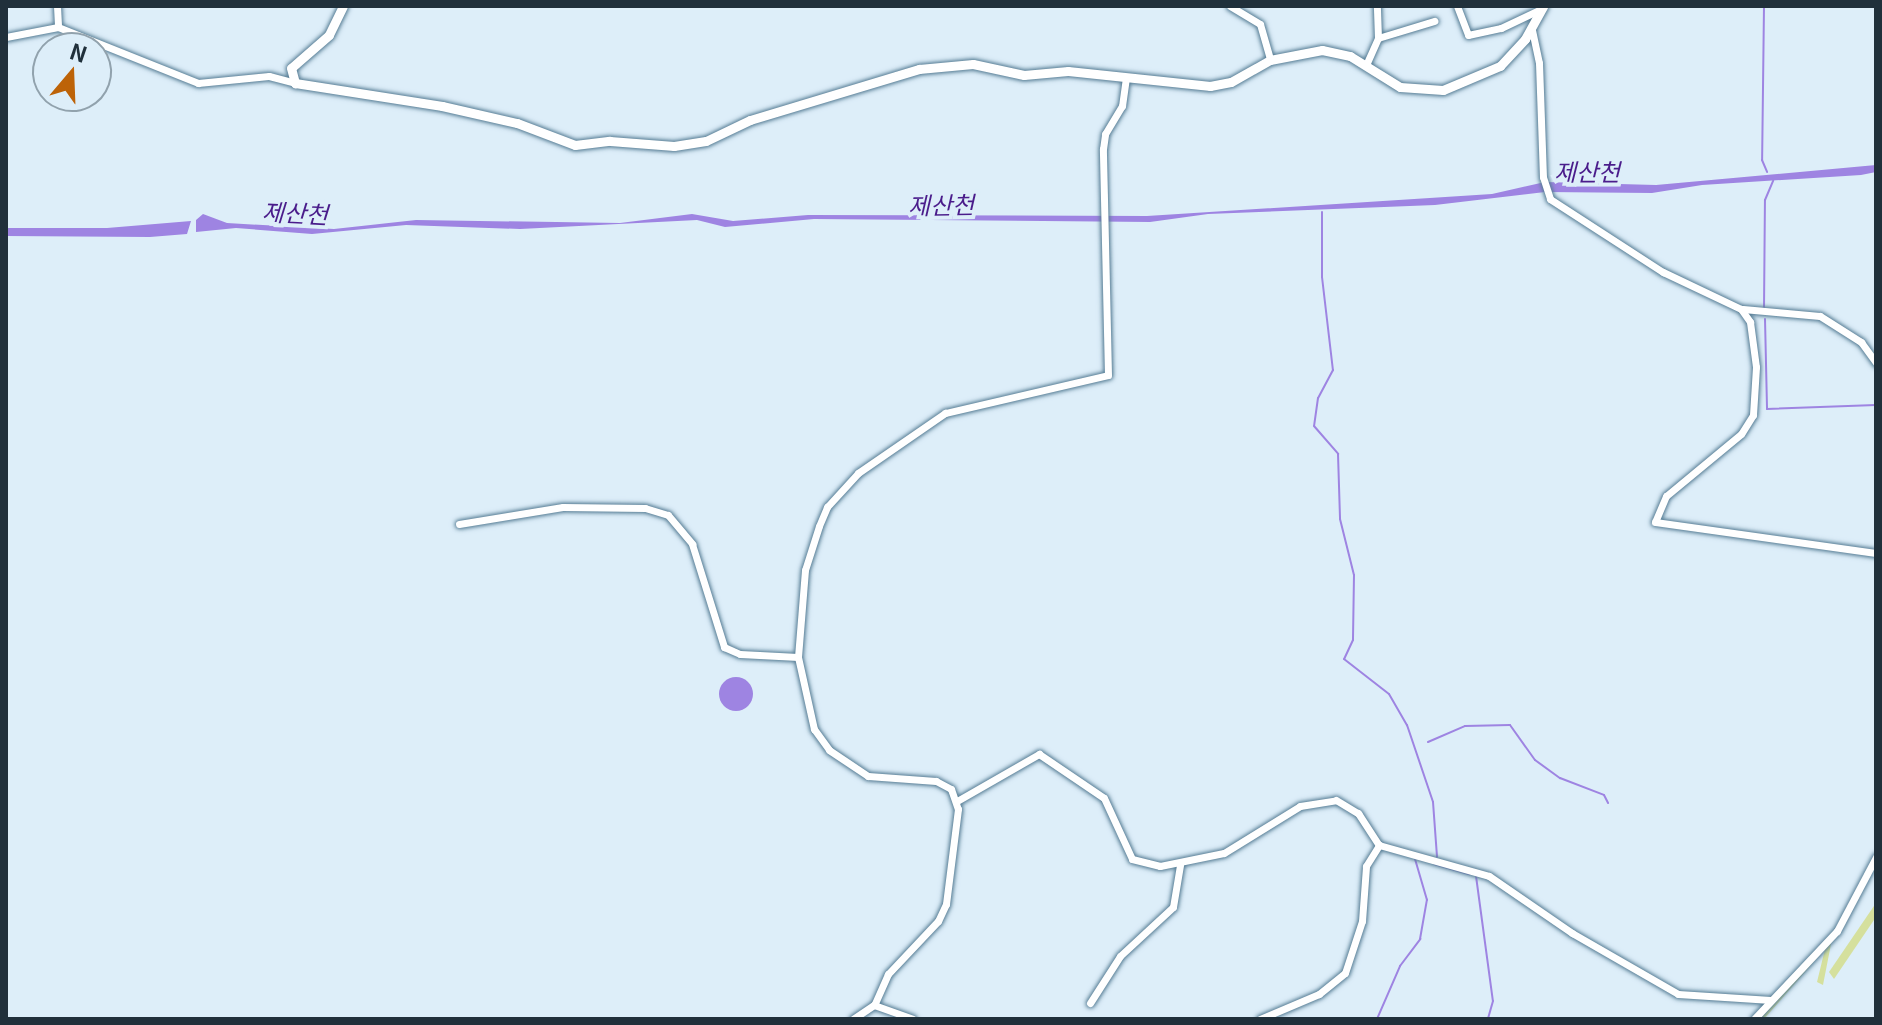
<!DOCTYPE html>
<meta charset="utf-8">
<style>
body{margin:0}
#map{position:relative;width:1882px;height:1025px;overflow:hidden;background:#ddeef9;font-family:Georgia,"Noto Sans KR",serif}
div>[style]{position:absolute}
.green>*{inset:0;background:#d5e09d}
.water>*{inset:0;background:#9e84e2}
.round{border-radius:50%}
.stream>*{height:2px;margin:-1px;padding:0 1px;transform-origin:1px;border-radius:1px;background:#9e84e2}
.roads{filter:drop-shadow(0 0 2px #557c94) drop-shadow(0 0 2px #557c94)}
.minor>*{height:7px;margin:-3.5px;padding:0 3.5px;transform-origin:3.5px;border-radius:3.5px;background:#fff}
.tertiary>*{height:9px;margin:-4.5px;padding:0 4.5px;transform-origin:4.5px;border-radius:4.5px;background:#fff}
span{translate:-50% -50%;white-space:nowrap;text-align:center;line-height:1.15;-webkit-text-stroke:8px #ddeef9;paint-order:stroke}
.water-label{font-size:24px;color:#4a1c8b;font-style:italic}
.frame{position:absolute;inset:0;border:8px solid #20303b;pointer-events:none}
.north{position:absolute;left:32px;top:32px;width:80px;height:80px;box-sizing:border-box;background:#ddeef9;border:2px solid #91a2ad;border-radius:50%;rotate:19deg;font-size:22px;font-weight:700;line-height:32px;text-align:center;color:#20303b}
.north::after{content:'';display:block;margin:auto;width:28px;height:36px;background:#bd6308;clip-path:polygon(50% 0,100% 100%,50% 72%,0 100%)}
</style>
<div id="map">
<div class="green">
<div style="clip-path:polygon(1876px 903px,1876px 917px,1834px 979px,1829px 972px)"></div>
<div style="clip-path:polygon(1832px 939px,1823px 985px,1817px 982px,1825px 949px,1764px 1019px,1757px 1019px)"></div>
</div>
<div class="water">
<div style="clip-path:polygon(1876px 165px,1876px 172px,1861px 175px,1702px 185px,1652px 193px,1545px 192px,1435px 205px,1208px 214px,1150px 222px,814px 219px,725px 227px,697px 220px,520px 229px,406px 225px,312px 234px,236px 228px,196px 232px,196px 220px,203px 214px,227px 223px,334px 229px,416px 220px,620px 223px,692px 214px,733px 221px,808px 215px,1147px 216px,1492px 194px,1545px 182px,1656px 185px)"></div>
<div style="clip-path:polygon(191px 221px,187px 234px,150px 237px,6px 236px,6px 228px,107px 228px)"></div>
<div class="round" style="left:719px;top:677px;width:34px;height:34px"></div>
</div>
<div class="stream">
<div style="left:1764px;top:6px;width:154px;rotate:90.7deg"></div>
<div style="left:1762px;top:160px;width:13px;rotate:67deg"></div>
<div style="left:1322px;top:212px;width:65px;rotate:90deg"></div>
<div style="left:1322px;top:277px;width:94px;rotate:83.3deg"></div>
<div style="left:1333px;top:370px;width:32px;rotate:118deg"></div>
<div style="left:1318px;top:398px;width:28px;rotate:98deg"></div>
<div style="left:1314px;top:426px;width:37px;rotate:49deg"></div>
<div style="left:1338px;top:454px;width:65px;rotate:88.2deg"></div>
<div style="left:1340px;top:519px;width:58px;rotate:76deg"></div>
<div style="left:1354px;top:575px;width:65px;rotate:90.9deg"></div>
<div style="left:1353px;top:640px;width:21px;rotate:115deg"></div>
<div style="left:1344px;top:659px;width:57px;rotate:37.9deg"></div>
<div style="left:1389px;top:694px;width:36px;rotate:60deg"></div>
<div style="left:1407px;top:725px;width:81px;rotate:71.3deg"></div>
<div style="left:1433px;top:802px;width:55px;rotate:85.8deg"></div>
<div style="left:1764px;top:309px;width:109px;rotate:-89.5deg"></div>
<div style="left:1765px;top:200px;width:21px;rotate:-67deg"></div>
<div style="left:1765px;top:319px;width:90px;rotate:88.7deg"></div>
<div style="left:1767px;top:409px;width:109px;rotate:-2.1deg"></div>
<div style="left:1428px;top:742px;width:40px;rotate:-23.4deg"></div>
<div style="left:1465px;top:726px;width:45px;rotate:-1.3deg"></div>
<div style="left:1510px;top:725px;width:43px;rotate:54.5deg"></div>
<div style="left:1535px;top:760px;width:31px;rotate:36deg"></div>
<div style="left:1560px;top:778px;width:47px;rotate:21.1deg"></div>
<div style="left:1604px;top:795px;width:9px;rotate:63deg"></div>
<div style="left:1434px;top:864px;width:37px;rotate:16deg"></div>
<div style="left:1476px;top:876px;width:126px;rotate:82.3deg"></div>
<div style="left:1493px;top:1001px;width:19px;rotate:106deg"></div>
<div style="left:1377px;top:1019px;width:58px;rotate:-66.5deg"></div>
<div style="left:1400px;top:966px;width:34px;rotate:-53deg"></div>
<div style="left:1420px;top:939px;width:40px;rotate:-80deg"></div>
<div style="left:1427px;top:900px;width:43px;rotate:-106.3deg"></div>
</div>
<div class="roads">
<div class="minor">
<div style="left:57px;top:6px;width:21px;rotate:87deg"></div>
<div style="left:1230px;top:6px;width:35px;rotate:31deg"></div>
<div style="left:1260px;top:24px;width:37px;rotate:74deg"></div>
<div style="left:1457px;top:6px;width:31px;rotate:69deg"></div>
<div style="left:1468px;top:35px;width:34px;rotate:-12deg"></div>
<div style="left:1501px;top:28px;width:44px;rotate:-25.4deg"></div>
<div style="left:1532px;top:30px;width:34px;rotate:78deg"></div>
<div style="left:1539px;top:63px;width:114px;rotate:88deg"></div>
<div style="left:1543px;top:177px;width:23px;rotate:72deg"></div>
<div style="left:1550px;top:199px;width:135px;rotate:32.9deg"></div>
<div style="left:1663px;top:272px;width:86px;rotate:25.4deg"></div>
<div style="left:1741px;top:309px;width:16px;rotate:55deg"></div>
<div style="left:1750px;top:322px;width:45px;rotate:82.4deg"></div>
<div style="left:1756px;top:367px;width:48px;rotate:93.6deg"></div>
<div style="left:1753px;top:415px;width:22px;rotate:122deg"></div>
<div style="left:1741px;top:434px;width:97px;rotate:140.4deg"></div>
<div style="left:1666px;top:496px;width:28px;rotate:113deg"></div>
<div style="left:1655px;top:522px;width:223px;rotate:8deg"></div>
<div style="left:6px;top:37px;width:53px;rotate:-10.9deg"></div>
<div style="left:58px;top:27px;width:151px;rotate:21.8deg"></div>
<div style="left:198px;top:83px;width:71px;rotate:-5.6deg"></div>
<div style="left:269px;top:76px;width:27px;rotate:15deg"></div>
<div style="left:1378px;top:38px;width:59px;rotate:-16.9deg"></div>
<div style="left:1366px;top:65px;width:30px;rotate:-66deg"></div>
<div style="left:1378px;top:38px;width:32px;rotate:-92deg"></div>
<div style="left:1743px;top:309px;width:77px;rotate:5.2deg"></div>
<div style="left:1820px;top:316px;width:49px;rotate:32.4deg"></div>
<div style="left:1861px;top:342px;width:26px;rotate:54deg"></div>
<div style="left:459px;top:524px;width:105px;rotate:-9.3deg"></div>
<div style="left:563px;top:507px;width:82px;rotate:0.7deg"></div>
<div style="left:645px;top:508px;width:24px;rotate:17deg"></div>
<div style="left:668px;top:515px;width:38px;rotate:50deg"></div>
<div style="left:692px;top:544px;width:108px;rotate:72.7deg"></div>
<div style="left:724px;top:647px;width:17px;rotate:24deg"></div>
<div style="left:740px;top:654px;width:58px;rotate:3deg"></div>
<div style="left:798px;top:657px;width:74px;rotate:77.5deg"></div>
<div style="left:814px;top:729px;width:26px;rotate:54deg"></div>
<div style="left:829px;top:750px;width:47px;rotate:33.7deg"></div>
<div style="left:868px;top:776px;width:68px;rotate:4.2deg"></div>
<div style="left:936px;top:781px;width:17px;rotate:28deg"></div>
<div style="left:951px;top:789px;width:21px;rotate:71deg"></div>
<div style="left:958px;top:809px;width:96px;rotate:97.2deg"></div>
<div style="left:946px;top:904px;width:19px;rotate:115deg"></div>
<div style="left:938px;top:921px;width:73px;rotate:133.3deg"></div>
<div style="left:888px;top:974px;width:34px;rotate:114deg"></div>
<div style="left:798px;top:657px;width:87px;rotate:-85.4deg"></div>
<div style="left:805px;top:570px;width:46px;rotate:-72.3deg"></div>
<div style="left:819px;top:526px;width:21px;rotate:-67deg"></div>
<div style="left:827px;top:507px;width:46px;rotate:-47.6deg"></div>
<div style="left:858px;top:473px;width:106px;rotate:-34.6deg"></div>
<div style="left:945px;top:413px;width:167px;rotate:-13.1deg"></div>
<div style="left:1108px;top:375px;width:226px;rotate:-91.3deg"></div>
<div style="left:1103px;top:149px;width:15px;rotate:-82deg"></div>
<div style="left:1105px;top:134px;width:33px;rotate:-59deg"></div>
<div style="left:1122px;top:106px;width:29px;rotate:-82deg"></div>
<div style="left:957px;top:801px;width:95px;rotate:-29.8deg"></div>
<div style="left:1039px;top:754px;width:78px;rotate:34.1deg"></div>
<div style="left:1104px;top:798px;width:67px;rotate:65.3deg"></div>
<div style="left:1132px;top:859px;width:29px;rotate:14deg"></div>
<div style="left:1160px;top:866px;width:65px;rotate:-11.5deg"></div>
<div style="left:1224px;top:853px;width:89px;rotate:-31.7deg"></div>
<div style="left:1300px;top:806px;width:36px;rotate:-9deg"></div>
<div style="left:1336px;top:800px;width:26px;rotate:31deg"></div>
<div style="left:1358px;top:813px;width:38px;rotate:57deg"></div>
<div style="left:1379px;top:845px;width:114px;rotate:15.7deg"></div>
<div style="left:1489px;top:876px;width:101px;rotate:34.5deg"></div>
<div style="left:1572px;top:933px;width:122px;rotate:29.9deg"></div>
<div style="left:1678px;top:994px;width:93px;rotate:3.7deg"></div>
<div style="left:1090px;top:1003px;width:56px;rotate:-57.4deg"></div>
<div style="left:1120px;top:956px;width:72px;rotate:-42.8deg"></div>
<div style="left:1173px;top:907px;width:43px;rotate:-80.5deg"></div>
<div style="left:853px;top:1019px;width:25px;rotate:-34deg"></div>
<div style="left:874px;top:1005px;width:41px;rotate:19.7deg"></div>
<div style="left:1260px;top:1019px;width:64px;rotate:-23deg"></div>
<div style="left:1319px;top:994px;width:33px;rotate:-39deg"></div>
<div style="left:1345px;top:973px;width:55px;rotate:-71.9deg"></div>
<div style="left:1362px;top:921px;width:55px;rotate:-85.8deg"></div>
<div style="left:1366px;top:866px;width:25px;rotate:-58deg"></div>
<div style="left:1754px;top:1019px;width:121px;rotate:-46.7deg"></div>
<div style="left:1837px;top:931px;width:84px;rotate:-62.2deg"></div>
</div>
<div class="tertiary">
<div style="left:343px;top:6px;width:32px;rotate:116deg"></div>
<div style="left:329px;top:35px;width:50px;rotate:139deg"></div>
<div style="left:291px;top:68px;width:16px;rotate:75deg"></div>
<div style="left:295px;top:83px;width:149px;rotate:8.9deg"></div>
<div style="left:442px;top:106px;width:77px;rotate:12.8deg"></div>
<div style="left:517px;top:123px;width:62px;rotate:20.8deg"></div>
<div style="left:575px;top:145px;width:35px;rotate:-7deg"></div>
<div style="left:610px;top:141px;width:64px;rotate:4.5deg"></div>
<div style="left:674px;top:146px;width:32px;rotate:-9deg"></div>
<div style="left:706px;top:141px;width:49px;rotate:-25.5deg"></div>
<div style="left:750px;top:120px;width:177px;rotate:-16.8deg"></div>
<div style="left:919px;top:69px;width:54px;rotate:-5.3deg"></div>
<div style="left:973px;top:64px;width:52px;rotate:12.2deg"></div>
<div style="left:1024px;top:75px;width:44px;rotate:-5.2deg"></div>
<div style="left:1068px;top:71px;width:143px;rotate:6deg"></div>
<div style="left:1210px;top:86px;width:21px;rotate:-11deg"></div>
<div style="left:1231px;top:82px;width:45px;rotate:-29.4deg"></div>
<div style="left:1270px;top:60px;width:53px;rotate:-10.9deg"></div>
<div style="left:1322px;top:50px;width:29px;rotate:12deg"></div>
<div style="left:1350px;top:56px;width:59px;rotate:31.8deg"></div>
<div style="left:1400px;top:87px;width:43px;rotate:4deg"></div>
<div style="left:1443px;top:90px;width:62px;rotate:-22.8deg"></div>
<div style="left:1500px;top:66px;width:37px;rotate:-47deg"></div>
<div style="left:1525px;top:39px;width:38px;rotate:-61deg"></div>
</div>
</div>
<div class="water-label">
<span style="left:1587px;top:171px">제산천</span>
<span style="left:941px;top:204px;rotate:-1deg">제산천</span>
<span style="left:295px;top:212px;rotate:3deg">제산천</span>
</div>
<div class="frame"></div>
<div class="north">N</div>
</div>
